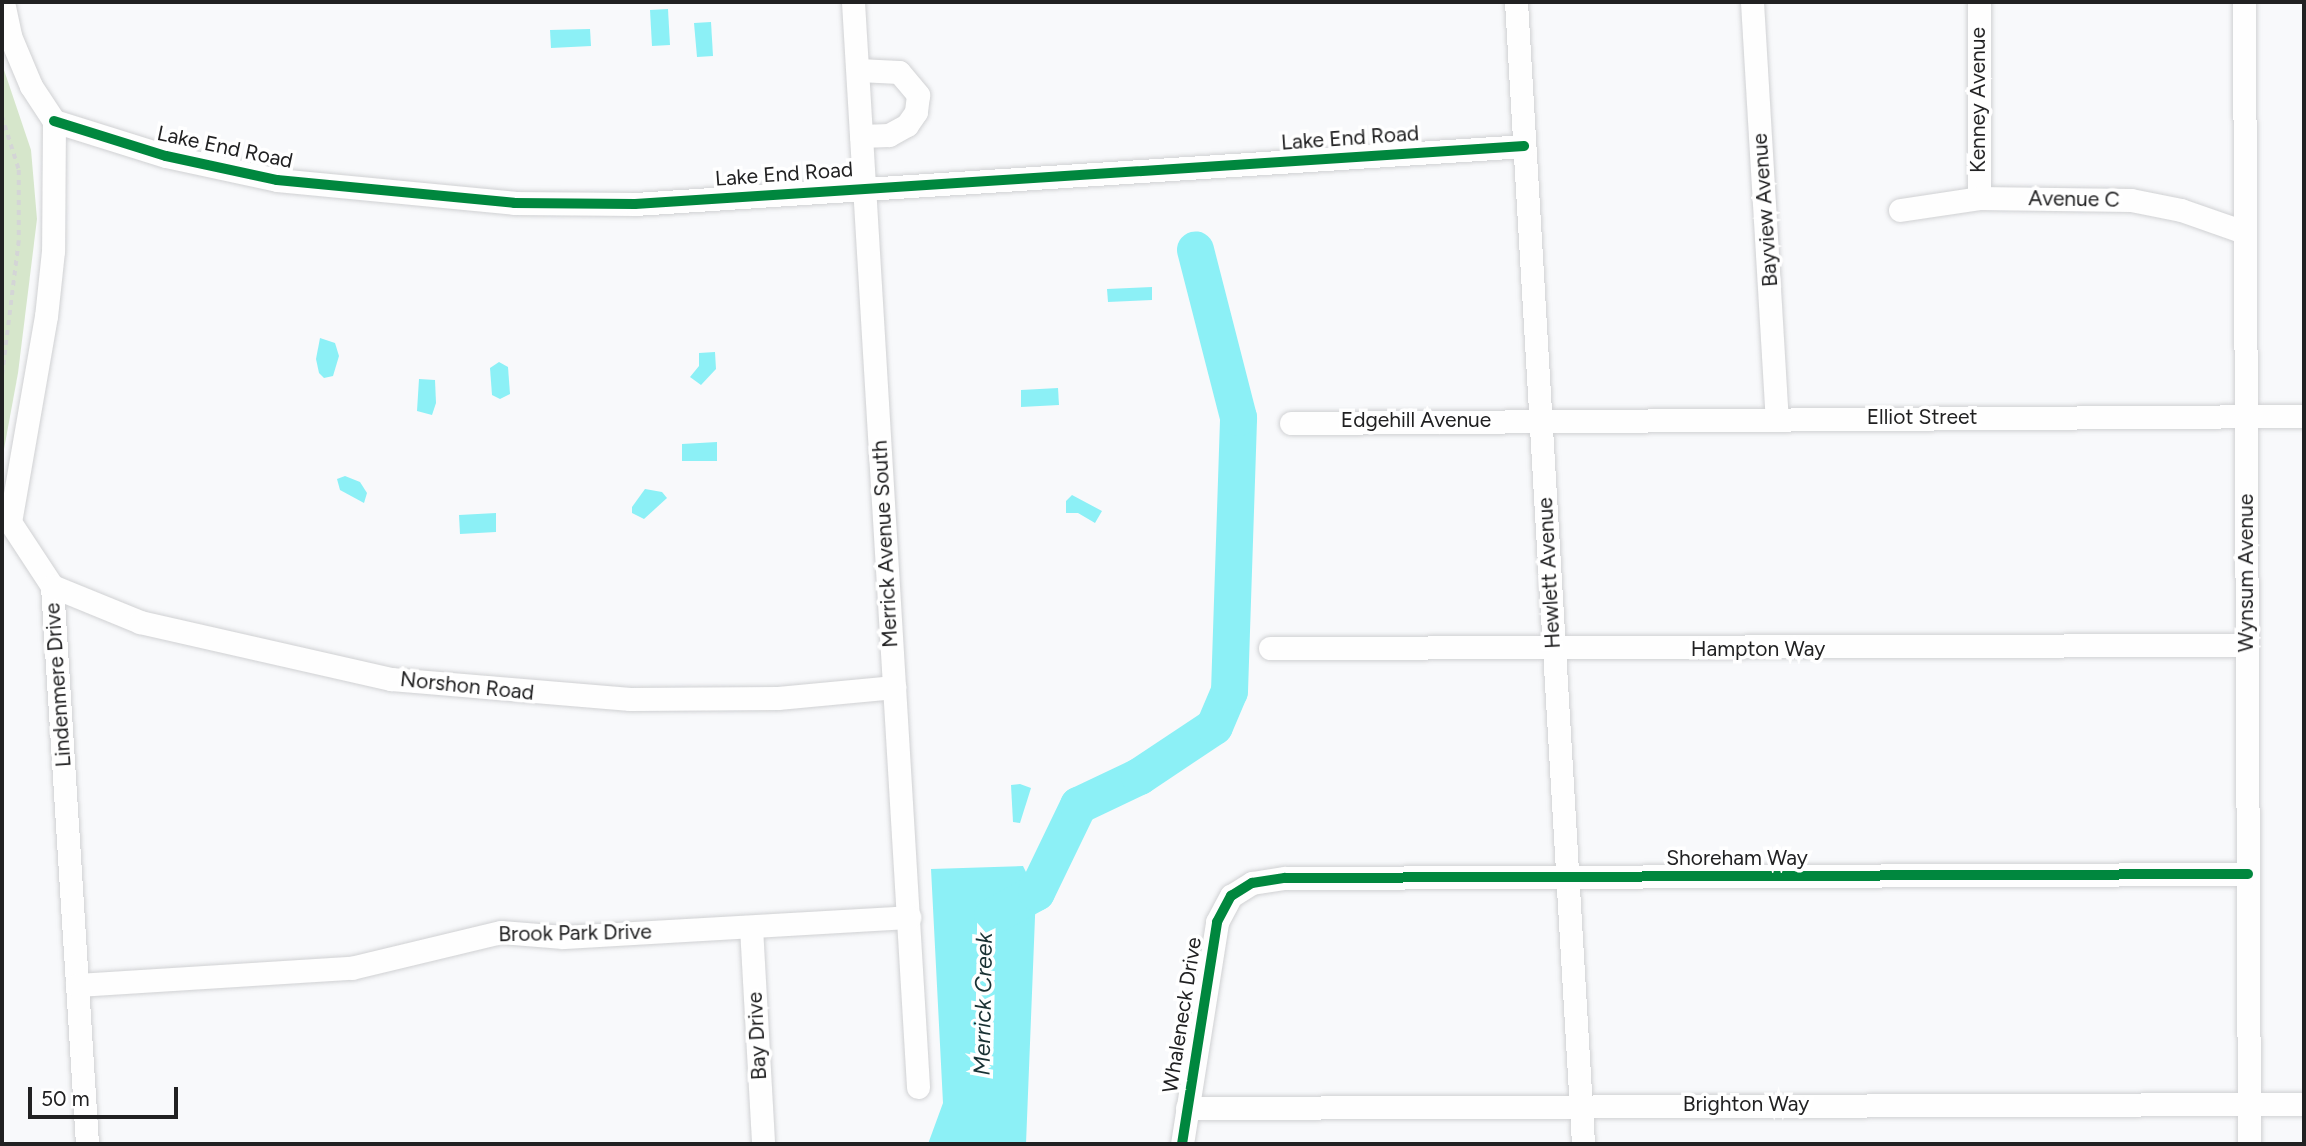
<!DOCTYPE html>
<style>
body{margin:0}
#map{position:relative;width:2306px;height:1146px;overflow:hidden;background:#f8f9fb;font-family:Figtree,sans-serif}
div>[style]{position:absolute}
.green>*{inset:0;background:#d6e6cb}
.water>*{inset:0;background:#8cf0f6}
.river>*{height:37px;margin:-18.5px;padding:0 18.5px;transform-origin:18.5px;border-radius:18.5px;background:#8cf0f6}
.path>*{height:3.5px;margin-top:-1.75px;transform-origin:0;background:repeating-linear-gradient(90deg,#d4d5d6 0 5px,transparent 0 10px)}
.roads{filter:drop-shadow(0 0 2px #d0d1d3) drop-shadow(0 0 2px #d0d1d3)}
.minor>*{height:23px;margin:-11.5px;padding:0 11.5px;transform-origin:11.5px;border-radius:11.5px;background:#fefefe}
.cycleway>*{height:10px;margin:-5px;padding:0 5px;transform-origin:5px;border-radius:5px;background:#00873e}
span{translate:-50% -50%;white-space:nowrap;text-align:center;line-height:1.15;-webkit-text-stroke:7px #fff;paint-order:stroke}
.street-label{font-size:21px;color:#212122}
.water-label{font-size:23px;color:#193133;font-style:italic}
.frame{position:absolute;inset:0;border:4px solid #212122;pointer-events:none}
.scale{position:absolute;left:28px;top:1087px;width:150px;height:32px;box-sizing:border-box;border:4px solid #212122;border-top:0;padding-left:9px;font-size:21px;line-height:24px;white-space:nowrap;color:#212122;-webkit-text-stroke:5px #fff;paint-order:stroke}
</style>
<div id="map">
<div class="green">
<div style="clip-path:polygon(2px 64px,31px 150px,37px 219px,18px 373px,2px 460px)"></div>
</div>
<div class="water">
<div style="clip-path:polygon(668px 9px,670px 45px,652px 46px,650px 10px)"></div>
<div style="clip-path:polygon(711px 22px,713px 56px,697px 57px,694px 23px)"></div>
<div style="clip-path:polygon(590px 29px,591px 46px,551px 48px,550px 30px)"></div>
<div style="clip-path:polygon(1152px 287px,1152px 300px,1108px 302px,1107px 289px)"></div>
<div style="clip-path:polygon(320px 338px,335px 343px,339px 356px,333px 376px,324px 378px,319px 373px,316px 359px)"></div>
<div style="clip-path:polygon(715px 352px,716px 369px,701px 385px,690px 377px,699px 366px,699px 353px)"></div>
<div style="clip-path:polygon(499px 362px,508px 367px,510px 394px,500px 399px,492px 395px,490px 368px)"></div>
<div style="clip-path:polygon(419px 379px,435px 380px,436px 403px,432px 415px,417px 411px)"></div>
<div style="clip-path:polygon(1058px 388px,1059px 405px,1021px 407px,1021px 390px)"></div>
<div style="clip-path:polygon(717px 442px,717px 461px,682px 461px,682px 444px)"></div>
<div style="clip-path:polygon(345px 476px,360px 482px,367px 493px,364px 503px,340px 490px,337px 479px)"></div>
<div style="clip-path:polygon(645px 489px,662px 492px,667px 498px,644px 519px,632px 513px,632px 507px)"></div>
<div style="clip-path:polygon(1072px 495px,1102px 511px,1095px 523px,1078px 513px,1066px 513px,1066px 501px)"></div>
<div style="clip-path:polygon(496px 513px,496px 532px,460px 534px,459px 515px)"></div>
<div style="clip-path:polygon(1020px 784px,1031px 788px,1020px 823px,1013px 822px,1011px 785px)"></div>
<div style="clip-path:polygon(1023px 866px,1036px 892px,1026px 1144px,928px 1144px,943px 1103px,931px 869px)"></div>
</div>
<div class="river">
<div style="left:992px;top:916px;width:50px;rotate:-28.6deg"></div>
<div style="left:1036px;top:892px;width:97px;rotate:-64.2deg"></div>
<div style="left:1078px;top:805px;width:68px;rotate:-25.4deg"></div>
<div style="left:1139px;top:776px;width:90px;rotate:-33.7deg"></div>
<div style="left:1214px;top:726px;width:38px;rotate:-67deg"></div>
<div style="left:1229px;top:691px;width:274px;rotate:-88.1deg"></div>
<div style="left:1238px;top:417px;width:173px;rotate:-104.4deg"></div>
</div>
<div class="path">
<div style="left:2px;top:116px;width:57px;rotate:72.5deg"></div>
<div style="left:19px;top:170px;width:71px;rotate:90deg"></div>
<div style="left:19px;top:241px;width:137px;rotate:97.1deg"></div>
</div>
<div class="roads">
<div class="minor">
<div style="left:3px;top:2px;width:35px;rotate:78deg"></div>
<div style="left:10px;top:36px;width:54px;rotate:67.2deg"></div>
<div style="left:31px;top:86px;width:42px;rotate:56.7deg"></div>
<div style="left:54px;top:121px;width:130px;rotate:90.4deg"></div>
<div style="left:53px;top:251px;width:65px;rotate:96.1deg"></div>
<div style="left:46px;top:316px;width:209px;rotate:99.9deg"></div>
<div style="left:10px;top:522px;width:77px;rotate:56.7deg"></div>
<div style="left:52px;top:586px;width:559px;rotate:86.41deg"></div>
<div style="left:853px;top:2px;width:1087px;rotate:86.57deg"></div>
<div style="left:1516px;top:2px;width:1144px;rotate:86.64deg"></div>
<div style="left:1752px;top:2px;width:416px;rotate:86.6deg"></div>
<div style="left:2244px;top:2px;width:1142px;rotate:89.75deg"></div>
<div style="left:858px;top:70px;width:41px;rotate:2.8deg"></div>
<div style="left:899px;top:72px;width:30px;rotate:50deg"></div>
<div style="left:918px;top:95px;width:17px;rotate:97deg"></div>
<div style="left:916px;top:112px;width:16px;rotate:125deg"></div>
<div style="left:907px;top:125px;width:21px;rotate:151deg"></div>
<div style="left:889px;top:135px;width:28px;rotate:178deg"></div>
<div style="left:54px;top:121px;width:117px;rotate:17.4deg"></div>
<div style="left:166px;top:156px;width:114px;rotate:12.2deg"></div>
<div style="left:277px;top:180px;width:238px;rotate:5.5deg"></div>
<div style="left:514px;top:203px;width:121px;rotate:0.5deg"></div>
<div style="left:635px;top:204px;width:891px;rotate:-3.73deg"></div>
<div style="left:1979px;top:198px;width:196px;rotate:-90deg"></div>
<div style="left:1900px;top:210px;width:80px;rotate:-8.6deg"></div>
<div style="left:1979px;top:198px;width:152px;rotate:0.8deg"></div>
<div style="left:2131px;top:200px;width:51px;rotate:11.3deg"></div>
<div style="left:2181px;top:210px;width:67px;rotate:19.2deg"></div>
<div style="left:1291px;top:423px;width:1013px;rotate:-0.4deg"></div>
<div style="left:52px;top:586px;width:95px;rotate:22.2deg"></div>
<div style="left:140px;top:622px;width:257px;rotate:12.8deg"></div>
<div style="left:391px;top:679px;width:240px;rotate:4.8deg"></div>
<div style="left:630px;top:699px;width:148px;rotate:-0.4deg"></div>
<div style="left:778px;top:698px;width:117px;rotate:-5.4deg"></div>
<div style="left:1270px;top:648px;width:977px;rotate:-0.18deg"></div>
<div style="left:751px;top:927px;width:217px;rotate:86.8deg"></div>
<div style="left:77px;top:985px;width:275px;rotate:-3.6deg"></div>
<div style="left:351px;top:968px;width:154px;rotate:-13.5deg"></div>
<div style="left:501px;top:932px;width:62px;rotate:4.6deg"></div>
<div style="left:563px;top:937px;width:347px;rotate:-3.3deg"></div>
<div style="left:1187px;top:1108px;width:1117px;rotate:-0.21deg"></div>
<div style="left:1182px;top:1144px;width:225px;rotate:-81deg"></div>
<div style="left:1217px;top:922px;width:30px;rotate:-62deg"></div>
<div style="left:1231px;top:896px;width:25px;rotate:-32deg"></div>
<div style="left:1252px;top:883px;width:33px;rotate:-9deg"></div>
<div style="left:1285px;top:878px;width:963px;rotate:-0.24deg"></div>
</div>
</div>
<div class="cycleway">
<div style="left:54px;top:121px;width:117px;rotate:17.4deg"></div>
<div style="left:166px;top:156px;width:114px;rotate:12.2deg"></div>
<div style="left:277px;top:180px;width:238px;rotate:5.5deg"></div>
<div style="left:514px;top:203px;width:121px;rotate:0.5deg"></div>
<div style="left:635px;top:204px;width:891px;rotate:-3.73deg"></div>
<div style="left:1182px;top:1144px;width:225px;rotate:-81deg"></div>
<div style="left:1217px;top:922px;width:30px;rotate:-62deg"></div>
<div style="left:1231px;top:896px;width:25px;rotate:-32deg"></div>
<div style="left:1252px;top:883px;width:33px;rotate:-9deg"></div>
<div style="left:1285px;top:878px;width:963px;rotate:-0.24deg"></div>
</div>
<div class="street-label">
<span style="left:1978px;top:100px;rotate:-90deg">Kenney Avenue</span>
<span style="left:1350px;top:138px;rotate:-4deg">Lake End Road</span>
<span style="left:225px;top:147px;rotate:12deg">Lake End Road</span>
<span style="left:784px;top:174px;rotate:-4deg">Lake End Road</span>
<span style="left:2074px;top:199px;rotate:1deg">Avenue C</span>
<span style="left:1765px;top:210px;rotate:-94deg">Bayview Avenue</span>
<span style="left:1922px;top:417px">Elliot Street</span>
<span style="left:1416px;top:420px">Edgehill Avenue</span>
<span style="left:885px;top:544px;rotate:-93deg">Merrick Avenue South</span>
<span style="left:1549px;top:573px;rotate:-93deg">Hewlett Avenue</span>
<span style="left:2246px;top:573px;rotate:-90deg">Wynsum Avenue</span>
<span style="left:1758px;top:649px">Hampton Way</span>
<span style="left:58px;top:685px;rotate:-94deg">Lindenmere Drive</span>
<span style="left:467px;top:686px;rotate:6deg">Norshon Road</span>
<span style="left:1737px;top:858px">Shoreham Way</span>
<span style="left:575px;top:933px;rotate:-1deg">Brook Park Drive</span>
<span style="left:1182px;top:1015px;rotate:-81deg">Whaleneck Drive</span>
<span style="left:757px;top:1036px;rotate:-93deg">Bay Drive</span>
<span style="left:1746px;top:1104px">Brighton Way</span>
</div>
<div class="water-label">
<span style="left:983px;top:1004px;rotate:-89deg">Merrick Creek</span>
</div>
<div class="frame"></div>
<div class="scale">50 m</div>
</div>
